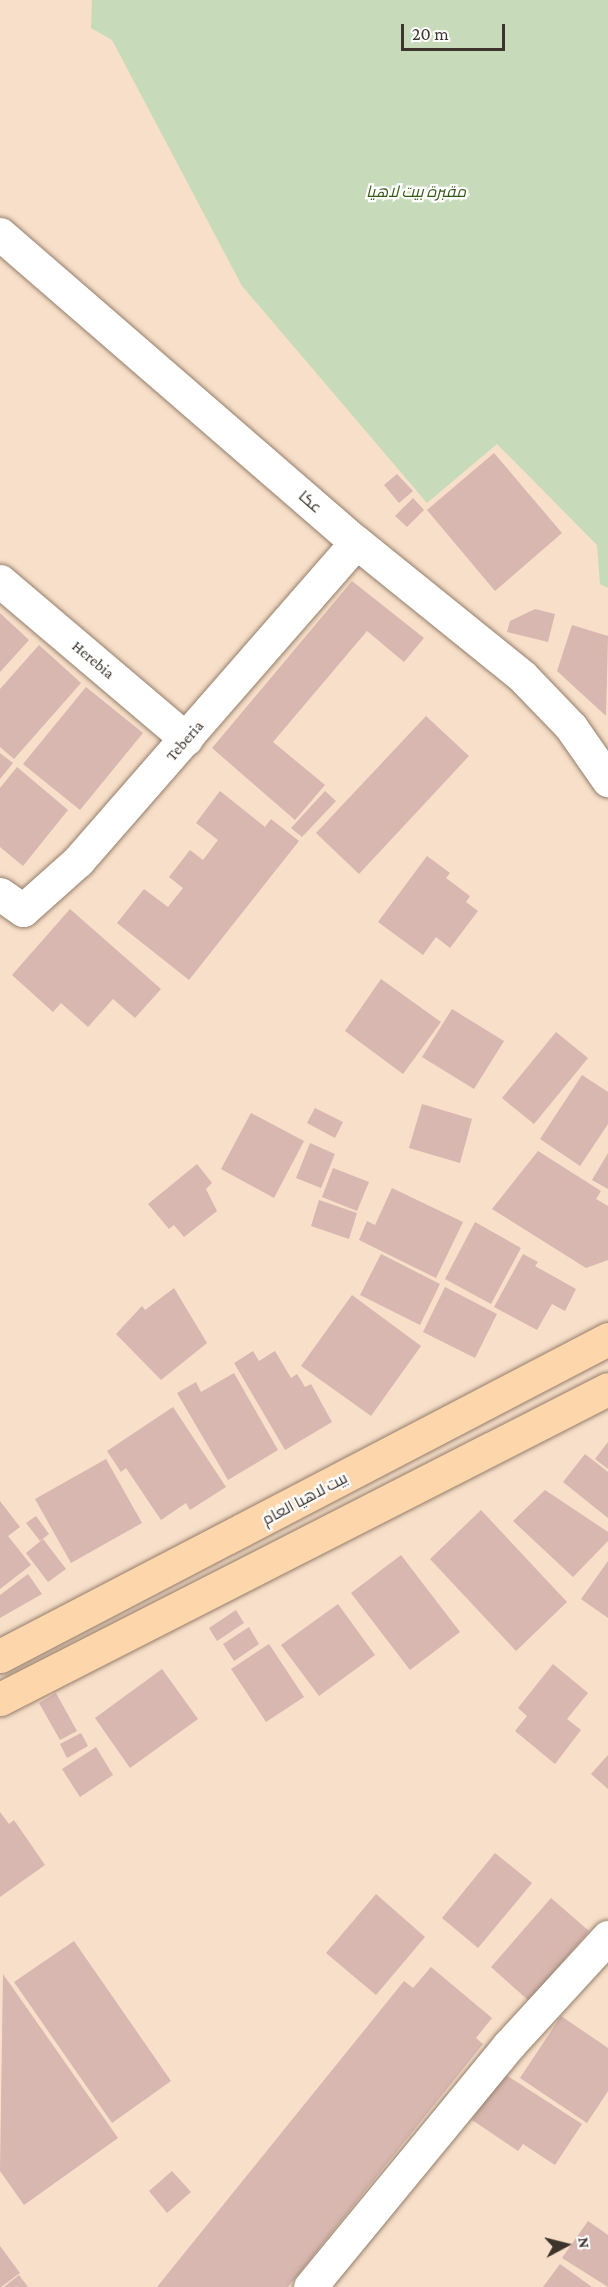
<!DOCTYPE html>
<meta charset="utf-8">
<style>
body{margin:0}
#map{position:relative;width:608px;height:2287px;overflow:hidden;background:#f7dfc9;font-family:"Crimson Pro",Cairo,serif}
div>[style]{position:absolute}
.green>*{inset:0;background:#c7dbbb}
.building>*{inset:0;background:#d7b7af}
.roads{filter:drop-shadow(0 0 2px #937d6a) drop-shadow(0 0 2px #937d6a)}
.minor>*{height:33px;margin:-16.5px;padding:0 16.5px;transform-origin:16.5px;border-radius:16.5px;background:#fff}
.major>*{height:33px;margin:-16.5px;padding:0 16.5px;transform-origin:16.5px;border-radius:16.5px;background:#fdd6ac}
span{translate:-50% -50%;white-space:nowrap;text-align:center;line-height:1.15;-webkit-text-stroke:4.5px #fff;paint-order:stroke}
.park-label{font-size:16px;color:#355a15;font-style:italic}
.street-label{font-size:16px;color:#3d342c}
.north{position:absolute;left:536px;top:2215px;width:60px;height:60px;-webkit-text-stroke:4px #fff;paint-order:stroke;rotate:83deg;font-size:16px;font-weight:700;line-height:24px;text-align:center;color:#3d342c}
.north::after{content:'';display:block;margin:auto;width:21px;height:27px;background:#3d342c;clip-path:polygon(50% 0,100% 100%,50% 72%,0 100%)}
.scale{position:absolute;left:401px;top:24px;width:104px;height:27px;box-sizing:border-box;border:3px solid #3d342c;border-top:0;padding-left:8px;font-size:18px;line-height:21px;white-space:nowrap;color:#3d342c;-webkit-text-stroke:4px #fff;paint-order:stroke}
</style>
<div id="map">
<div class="green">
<div style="clip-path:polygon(92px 0,608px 0,608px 588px,600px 584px,597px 545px,497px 444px,427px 503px,242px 286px,112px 40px,91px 28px)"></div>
</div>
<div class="building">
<div style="clip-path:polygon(494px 453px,562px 533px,495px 591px,427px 510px)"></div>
<div style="clip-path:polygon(397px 474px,413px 491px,399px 503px,384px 485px)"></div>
<div style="clip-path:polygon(413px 498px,424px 510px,407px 527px,395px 516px)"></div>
<div style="clip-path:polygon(352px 581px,424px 638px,404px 662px,367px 631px,273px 742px,325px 785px,295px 820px,212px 748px)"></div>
<div style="clip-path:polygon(535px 609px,555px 614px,548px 642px,507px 632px,510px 621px)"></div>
<div style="clip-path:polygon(0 613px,29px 640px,0 672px)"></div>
<div style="clip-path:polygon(572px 625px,608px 636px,606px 716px,557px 671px)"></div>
<div style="clip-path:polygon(39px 645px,81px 683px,14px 759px,0 747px,0 689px)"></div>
<div style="clip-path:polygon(86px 687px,143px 733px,80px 810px,23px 764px)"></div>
<div style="clip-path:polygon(426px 716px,469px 756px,359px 874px,316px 833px)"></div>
<div style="clip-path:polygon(0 753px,13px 763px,0 779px)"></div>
<div style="clip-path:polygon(17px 767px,68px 810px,23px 866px,0 847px,0 788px)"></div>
<div style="clip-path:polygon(220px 791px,265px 827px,271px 819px,299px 841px,189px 980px,117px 923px,144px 889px,168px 907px,183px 888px,169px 877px,190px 850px,203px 860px,218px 840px,196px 823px)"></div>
<div style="clip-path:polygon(325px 791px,336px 801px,302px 837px,291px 828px)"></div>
<div style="clip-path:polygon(427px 856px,450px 873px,446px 878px,470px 896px,466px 902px,478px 911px,450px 948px,436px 937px,423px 955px,378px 922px)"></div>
<div style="clip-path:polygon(70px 909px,161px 989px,135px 1018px,113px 999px,88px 1027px,61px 1003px,53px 1012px,12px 975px)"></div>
<div style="clip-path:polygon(381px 979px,441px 1022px,403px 1074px,345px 1031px)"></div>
<div style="clip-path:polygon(452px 1009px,504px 1041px,474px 1089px,422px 1057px)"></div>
<div style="clip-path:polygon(556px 1032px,588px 1058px,534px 1124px,502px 1098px)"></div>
<div style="clip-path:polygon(582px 1075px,608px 1092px,608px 1124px,580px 1166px,540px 1139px)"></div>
<div style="clip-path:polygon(422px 1104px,472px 1119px,460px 1163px,409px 1148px)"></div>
<div style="clip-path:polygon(315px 1108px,343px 1122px,335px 1138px,307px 1123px)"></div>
<div style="clip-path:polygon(251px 1113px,304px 1141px,274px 1198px,221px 1169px)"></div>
<div style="clip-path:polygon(310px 1143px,335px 1154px,321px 1188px,296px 1178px)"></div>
<div style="clip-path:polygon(538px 1151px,601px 1191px,596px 1199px,608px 1206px,608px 1260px,586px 1268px,492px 1209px)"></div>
<div style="clip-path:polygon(608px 1153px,608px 1189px,592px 1180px)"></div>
<div style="clip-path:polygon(197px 1164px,212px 1183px,206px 1189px,217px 1211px,184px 1237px,174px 1225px,169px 1229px,148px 1204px)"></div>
<div style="clip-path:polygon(333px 1168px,369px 1182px,357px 1211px,322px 1197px)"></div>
<div style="clip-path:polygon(392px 1188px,463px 1222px,436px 1278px,359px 1240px,367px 1221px,375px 1225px)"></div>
<div style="clip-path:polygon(319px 1200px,357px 1213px,349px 1239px,311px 1226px)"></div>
<div style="clip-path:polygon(475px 1222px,521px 1248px,491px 1304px,445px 1279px)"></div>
<div style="clip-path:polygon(381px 1254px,440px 1284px,420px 1325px,360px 1295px)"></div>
<div style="clip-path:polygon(523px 1254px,538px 1262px,535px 1266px,576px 1289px,565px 1311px,552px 1304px,537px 1330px,494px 1307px)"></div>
<div style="clip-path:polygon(445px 1287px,497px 1314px,475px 1358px,423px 1332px)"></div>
<div style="clip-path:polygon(174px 1288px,207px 1343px,161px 1380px,116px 1334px,142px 1306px,145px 1310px)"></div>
<div style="clip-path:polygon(352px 1295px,421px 1346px,371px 1416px,301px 1366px)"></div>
<div style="clip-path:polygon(253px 1351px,259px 1361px,275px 1351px,291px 1378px,297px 1374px,305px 1387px,311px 1384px,332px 1422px,285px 1450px,234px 1363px)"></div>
<div style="clip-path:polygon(234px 1373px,278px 1450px,228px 1480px,177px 1393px,196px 1382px,201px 1392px)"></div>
<div style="clip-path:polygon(173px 1407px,226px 1487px,190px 1510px,186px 1503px,161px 1520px,126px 1468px,121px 1472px,107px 1451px)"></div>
<div style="clip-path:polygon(608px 1442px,608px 1469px,595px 1459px)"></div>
<div style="clip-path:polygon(585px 1454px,608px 1472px,608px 1518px,563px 1482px)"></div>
<div style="clip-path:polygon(106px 1459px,142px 1523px,71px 1563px,35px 1499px)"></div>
<div style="clip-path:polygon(545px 1490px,608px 1532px,608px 1541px,573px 1577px,513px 1521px)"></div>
<div style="clip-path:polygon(0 1501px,20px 1527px,8px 1536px,31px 1565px,0 1589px)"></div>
<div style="clip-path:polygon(481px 1510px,567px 1602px,516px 1651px,430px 1559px)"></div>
<div style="clip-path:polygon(36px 1516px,49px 1534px,40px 1541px,26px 1523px)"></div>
<div style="clip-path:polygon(43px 1539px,66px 1569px,48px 1582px,26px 1553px)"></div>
<div style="clip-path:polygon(401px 1555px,460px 1632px,410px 1670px,351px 1593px)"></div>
<div style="clip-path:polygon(608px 1561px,608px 1618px,581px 1599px)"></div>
<div style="clip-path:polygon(28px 1574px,42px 1594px,0 1618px,0 1595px)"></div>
<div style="clip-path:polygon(338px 1604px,375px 1655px,319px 1696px,281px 1645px)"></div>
<div style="clip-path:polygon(236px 1610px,244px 1623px,217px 1641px,209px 1628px)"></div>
<div style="clip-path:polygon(249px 1627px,259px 1644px,234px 1661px,223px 1644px)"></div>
<div style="clip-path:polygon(269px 1644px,304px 1697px,266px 1722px,231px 1669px)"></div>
<div style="clip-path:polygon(553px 1664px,588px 1693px,567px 1719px,581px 1730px,555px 1764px,515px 1731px,527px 1716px,518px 1708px)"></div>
<div style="clip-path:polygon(162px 1669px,198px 1719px,130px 1768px,95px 1718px)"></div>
<div style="clip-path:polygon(56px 1693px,77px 1731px,60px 1740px,39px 1703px)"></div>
<div style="clip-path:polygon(81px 1733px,88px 1746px,67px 1758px,60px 1744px)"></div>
<div style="clip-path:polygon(96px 1747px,113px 1775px,80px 1797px,62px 1769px)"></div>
<div style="clip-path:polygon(608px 1755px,608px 1789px,591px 1774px)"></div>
<div style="clip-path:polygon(0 1812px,9px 1824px,14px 1820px,45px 1865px,0 1897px)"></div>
<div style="clip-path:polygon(495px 1853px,532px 1883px,478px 1948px,442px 1918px)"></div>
<div style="clip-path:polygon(376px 1894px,425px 1937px,376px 1995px,326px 1953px)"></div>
<div style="clip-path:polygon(551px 1898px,589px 1931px,529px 2001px,491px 1967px)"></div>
<div style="clip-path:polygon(74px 1941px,171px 2081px,112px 2123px,14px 1982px)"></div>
<div style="clip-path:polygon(431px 1967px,492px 2018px,476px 2038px,483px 2044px,288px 2287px,157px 2287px,404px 1981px,413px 1988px)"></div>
<div style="clip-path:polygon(3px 1974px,118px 2138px,24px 2205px,0 2171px)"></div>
<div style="clip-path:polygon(561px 2016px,608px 2048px,608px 2091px,587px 2123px,520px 2078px)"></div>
<div style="clip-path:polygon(503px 2073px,582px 2124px,555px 2165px,523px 2144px,518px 2151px,472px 2120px)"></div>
<div style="clip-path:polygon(172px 2171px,191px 2192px,167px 2213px,149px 2191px)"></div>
<div style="clip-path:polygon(588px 2221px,608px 2235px,608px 2287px,562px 2258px)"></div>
<div style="clip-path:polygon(0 2246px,20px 2273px,1px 2287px,0 2287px)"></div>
<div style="clip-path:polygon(560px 2264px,592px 2287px,543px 2287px)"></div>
<div style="clip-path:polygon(19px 2275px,28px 2287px,4px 2287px)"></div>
</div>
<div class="roads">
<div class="minor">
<div style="left:0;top:234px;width:471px;rotate:40.9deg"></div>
<div style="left:356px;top:542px;width:213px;rotate:38.9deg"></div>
<div style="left:522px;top:676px;width:71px;rotate:46.1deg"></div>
<div style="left:571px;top:727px;width:65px;rotate:55.1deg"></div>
<div style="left:0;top:581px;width:244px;rotate:40.3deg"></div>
<div style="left:0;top:894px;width:28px;rotate:35deg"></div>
<div style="left:23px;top:910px;width:74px;rotate:-41.7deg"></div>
<div style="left:78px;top:861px;width:423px;rotate:-48.9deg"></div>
<div style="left:310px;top:2287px;width:312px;rotate:-50.6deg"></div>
<div style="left:508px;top:2046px;width:148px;rotate:-47.5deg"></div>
</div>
<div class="major">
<div style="left:0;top:1656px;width:686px;rotate:-27.54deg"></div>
<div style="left:0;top:1699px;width:682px;rotate:-27.02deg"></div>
</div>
</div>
<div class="park-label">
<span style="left:416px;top:192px">مقبرة بيت لاهيا</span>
</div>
<div class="street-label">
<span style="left:310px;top:502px;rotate:41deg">عكا</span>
<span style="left:93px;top:660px;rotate:40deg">Herebia</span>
<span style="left:185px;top:741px;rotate:-49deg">Teberia</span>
<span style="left:305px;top:1499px;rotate:-28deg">بيت لاهيا العام</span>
</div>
<div class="north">N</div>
<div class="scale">20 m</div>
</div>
